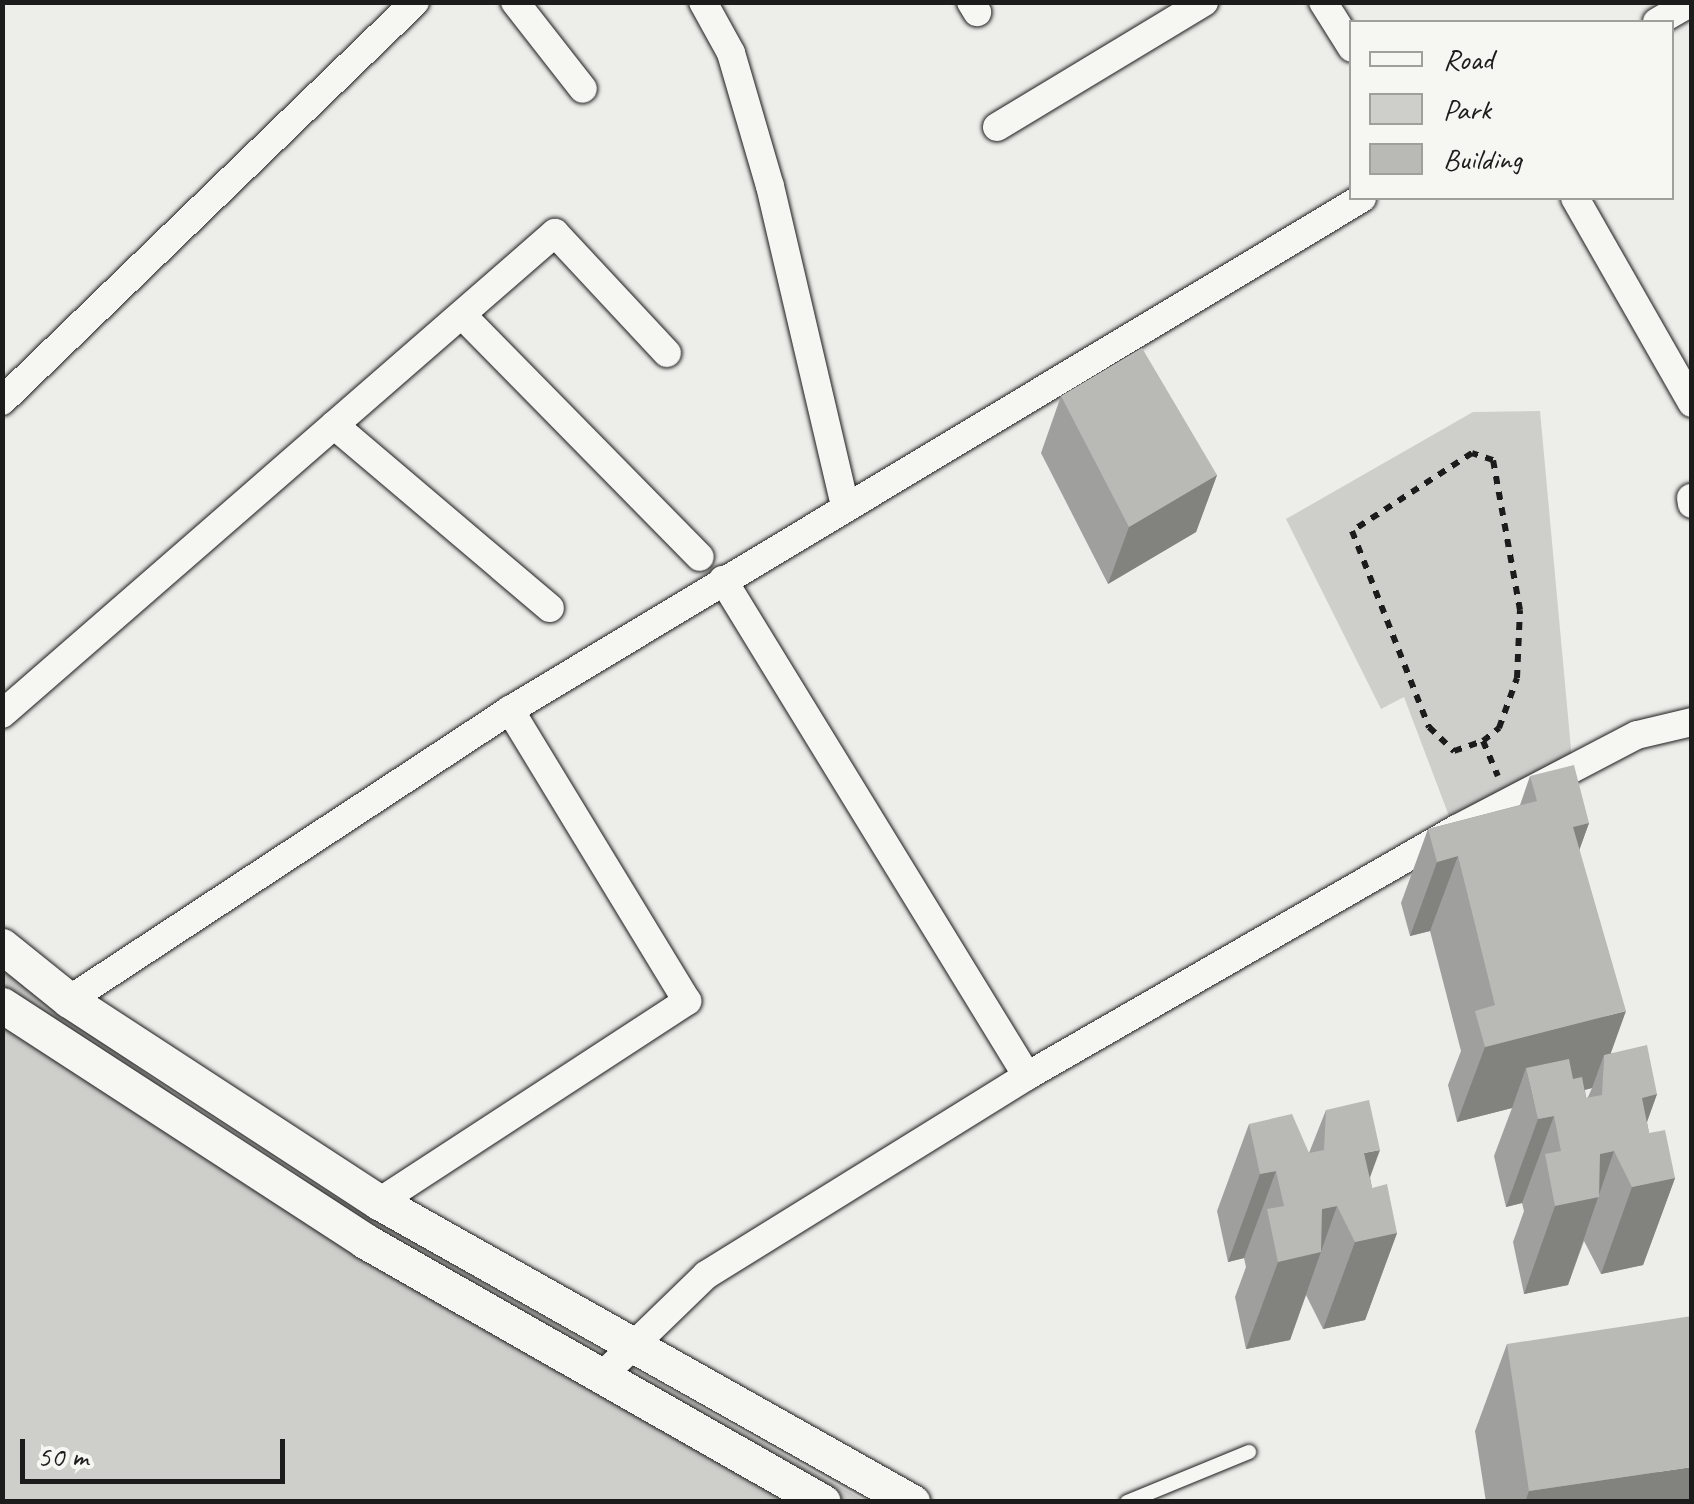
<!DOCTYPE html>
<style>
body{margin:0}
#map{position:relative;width:1694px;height:1504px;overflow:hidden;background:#edede9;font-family:Caveat,sans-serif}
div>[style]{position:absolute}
.green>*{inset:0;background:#cececb}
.path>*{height:6px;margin-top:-3px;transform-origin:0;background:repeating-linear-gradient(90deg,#1c1c1c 0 8px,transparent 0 16px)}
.roads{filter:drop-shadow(0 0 2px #1c1c1c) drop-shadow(0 0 2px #1c1c1c)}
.service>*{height:14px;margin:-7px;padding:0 7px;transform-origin:7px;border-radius:7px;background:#f6f6f2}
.minor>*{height:28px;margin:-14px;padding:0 14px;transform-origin:14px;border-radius:14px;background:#f6f6f2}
.tertiary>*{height:35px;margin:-17.5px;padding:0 17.5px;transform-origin:17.5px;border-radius:17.5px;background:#f6f6f2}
.wall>*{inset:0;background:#9f9f9d}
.shaded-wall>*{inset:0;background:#82827f}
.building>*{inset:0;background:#b9b9b6}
span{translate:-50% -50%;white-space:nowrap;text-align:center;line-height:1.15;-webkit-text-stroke:8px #f6f6f2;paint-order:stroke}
.frame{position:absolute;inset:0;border:5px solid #1c1c1c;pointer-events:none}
.legend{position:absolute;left:1349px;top:20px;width:325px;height:180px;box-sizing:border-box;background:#f6f6f2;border:2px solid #9f9f9c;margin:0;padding:12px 18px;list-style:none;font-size:30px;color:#1c1c1c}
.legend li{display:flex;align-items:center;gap:20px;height:50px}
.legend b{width:50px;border:2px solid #9f9f9c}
.scale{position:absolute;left:20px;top:1439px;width:265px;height:45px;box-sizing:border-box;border:5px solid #1c1c1c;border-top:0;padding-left:12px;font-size:30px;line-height:35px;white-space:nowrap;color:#1c1c1c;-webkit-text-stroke:8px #f6f6f2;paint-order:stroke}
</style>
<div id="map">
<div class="green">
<div style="clip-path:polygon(1540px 411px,1572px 760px,1449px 816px,1404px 697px,1381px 709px,1286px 519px,1473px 412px)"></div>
<div style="clip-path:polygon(2px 965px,229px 1136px,865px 1501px,3px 1501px)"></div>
</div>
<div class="path">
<div style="left:1483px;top:741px;width:21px;rotate:-39deg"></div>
<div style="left:1499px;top:728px;width:53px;rotate:-70.2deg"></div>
<div style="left:1517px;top:678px;width:68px;rotate:-87.5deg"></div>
<div style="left:1520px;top:610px;width:152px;rotate:-100.2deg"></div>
<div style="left:1493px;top:460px;width:22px;rotate:-162deg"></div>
<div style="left:1472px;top:453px;width:143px;rotate:147deg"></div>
<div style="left:1352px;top:531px;width:211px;rotate:68.6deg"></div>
<div style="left:1429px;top:727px;width:35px;rotate:44deg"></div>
<div style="left:1454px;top:751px;width:31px;rotate:-19deg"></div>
<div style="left:1483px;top:741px;width:38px;rotate:67deg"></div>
</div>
<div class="roads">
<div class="service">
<div style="left:1127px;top:1502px;width:132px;rotate:-22.3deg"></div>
</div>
<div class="minor">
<div style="left:515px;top:2px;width:110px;rotate:52deg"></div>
<div style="left:703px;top:2px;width:58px;rotate:61.2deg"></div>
<div style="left:731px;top:53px;width:139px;rotate:73.7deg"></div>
<div style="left:770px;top:186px;width:328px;rotate:76.8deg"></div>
<div style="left:971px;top:2px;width:12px;rotate:59deg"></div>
<div style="left:1323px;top:2px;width:54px;rotate:57.8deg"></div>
<div style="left:1657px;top:22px;width:39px;rotate:-30deg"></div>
<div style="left:997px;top:127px;width:242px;rotate:-31.1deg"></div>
<div style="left:1575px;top:198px;width:236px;rotate:60.3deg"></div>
<div style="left:462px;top:315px;width:339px;rotate:45.5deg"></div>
<div style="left:2px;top:401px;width:574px;rotate:-44.01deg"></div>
<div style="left:334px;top:425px;width:283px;rotate:40.3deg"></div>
<div style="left:1691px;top:498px;width:6px;rotate:81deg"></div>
<div style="left:2px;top:714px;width:733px;rotate:-41.02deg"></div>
<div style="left:555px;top:233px;width:164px;rotate:47deg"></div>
<div style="left:69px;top:1000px;width:528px;rotate:-33.33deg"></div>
<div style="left:510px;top:710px;width:994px;rotate:-31deg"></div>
<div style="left:1027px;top:1076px;width:496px;rotate:-29.9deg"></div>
<div style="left:1457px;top:829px;width:203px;rotate:-27.6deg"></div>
<div style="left:1637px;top:735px;width:57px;rotate:-13.3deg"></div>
<div style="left:379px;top:1202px;width:368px;rotate:-33.1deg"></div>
<div style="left:687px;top:1001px;width:341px;rotate:-121.3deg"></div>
<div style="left:606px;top:1372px;width:139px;rotate:-44.1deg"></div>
<div style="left:706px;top:1275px;width:378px;rotate:-31.8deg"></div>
<div style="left:1027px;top:1076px;width:582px;rotate:-121.5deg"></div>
</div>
<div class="tertiary">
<div style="left:2px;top:946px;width:86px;rotate:38.9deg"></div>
<div style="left:69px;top:1000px;width:370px;rotate:33.1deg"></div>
<div style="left:379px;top:1202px;width:612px;rotate:29.37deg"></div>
<div style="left:2px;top:1005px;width:433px;rotate:33deg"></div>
<div style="left:365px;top:1241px;width:527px;rotate:29.68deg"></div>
</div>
</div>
<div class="wall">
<div style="clip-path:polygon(1061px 396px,1217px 475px,1196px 532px,1108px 584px,1041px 453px)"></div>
<div style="clip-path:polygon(evenodd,1530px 776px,1589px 823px,1579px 850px,1611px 1053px,1657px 1094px,1647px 1122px,1649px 1133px,1675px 1178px,1643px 1265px,1601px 1274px,1584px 1241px,1568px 1285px,1524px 1294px,1513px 1242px,1524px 1211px,1522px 1203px,1506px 1207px,1494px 1156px,1512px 1108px,1457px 1122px,1448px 1085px,1461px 1051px,1430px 931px,1410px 936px,1401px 903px,1428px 829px,1520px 805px,1530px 776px,1592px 1088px,1588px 1097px,1586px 1098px,1585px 1090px,1592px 1088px)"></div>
<div style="clip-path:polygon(1326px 1110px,1370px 1177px,1372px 1188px,1397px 1233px,1365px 1320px,1323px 1329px,1306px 1295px,1290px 1340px,1246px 1349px,1235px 1297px,1246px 1267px,1244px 1258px,1228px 1262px,1217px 1211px,1249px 1124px,1309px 1153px)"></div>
<div style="clip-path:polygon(1507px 1344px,1692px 1502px,1486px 1502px,1475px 1431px)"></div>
</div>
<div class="shaded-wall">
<div style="clip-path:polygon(1217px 475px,1196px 532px,1108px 584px,1129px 527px)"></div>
<div style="clip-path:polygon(1589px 823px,1562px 898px,1573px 827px)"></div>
<div style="clip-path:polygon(1458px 856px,1430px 931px,1410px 936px,1437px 862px)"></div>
<div style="clip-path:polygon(1626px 1011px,1603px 1075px,1604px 1055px,1592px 1088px,1534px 1102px,1526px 1068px,1512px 1108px,1457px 1122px,1485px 1047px)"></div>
<div style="clip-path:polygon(1657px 1094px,1627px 1177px,1642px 1098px)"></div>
<div style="clip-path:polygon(1554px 1116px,1522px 1203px,1506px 1207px,1538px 1119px)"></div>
<div style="clip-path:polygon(1380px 1150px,1350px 1232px,1364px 1153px)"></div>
<div style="clip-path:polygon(1614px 1151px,1568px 1285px,1524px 1294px,1555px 1206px,1600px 1154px)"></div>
<div style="clip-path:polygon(1276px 1171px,1244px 1258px,1228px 1262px,1260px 1174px)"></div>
<div style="clip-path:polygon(1675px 1178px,1643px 1265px,1601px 1274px,1632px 1187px)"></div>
<div style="clip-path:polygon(1337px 1206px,1290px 1340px,1246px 1349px,1278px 1262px,1322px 1209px)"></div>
<div style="clip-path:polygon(1397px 1233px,1365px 1320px,1323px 1329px,1355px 1242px)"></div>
<div style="clip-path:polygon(1692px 1467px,1692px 1502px,1525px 1502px,1529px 1491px)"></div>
</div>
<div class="building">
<div style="clip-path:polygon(1142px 348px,1217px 475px,1129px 527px,1061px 396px)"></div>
<div style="clip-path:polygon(1574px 765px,1589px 823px,1573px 827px,1626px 1011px,1485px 1047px,1475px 1011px,1495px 1005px,1458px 856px,1437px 862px,1428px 829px,1537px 801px,1530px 776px)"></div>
<div style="clip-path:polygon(1647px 1045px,1657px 1094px,1642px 1098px,1649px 1133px,1665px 1130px,1675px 1178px,1632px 1187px,1614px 1151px,1600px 1154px,1599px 1197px,1555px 1206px,1545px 1154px,1561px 1151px,1554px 1116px,1538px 1119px,1526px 1068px,1569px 1059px,1573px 1079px,1582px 1077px,1586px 1098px,1602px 1095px,1604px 1055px)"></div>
<div style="clip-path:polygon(1369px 1100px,1380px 1150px,1364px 1153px,1372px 1188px,1387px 1184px,1397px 1233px,1355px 1242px,1337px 1206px,1322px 1209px,1321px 1252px,1278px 1262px,1267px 1209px,1284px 1206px,1276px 1171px,1260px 1174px,1249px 1124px,1292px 1114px,1309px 1153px,1324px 1150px,1326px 1110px)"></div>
<div style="clip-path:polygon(1692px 1316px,1692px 1467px,1529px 1491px,1507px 1344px)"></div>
</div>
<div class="frame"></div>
<ul class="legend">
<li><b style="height:12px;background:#f6f6f2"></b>Road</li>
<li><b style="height:28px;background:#cececb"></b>Park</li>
<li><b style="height:28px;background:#b9b9b6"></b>Building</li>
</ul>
<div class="scale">50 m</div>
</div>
